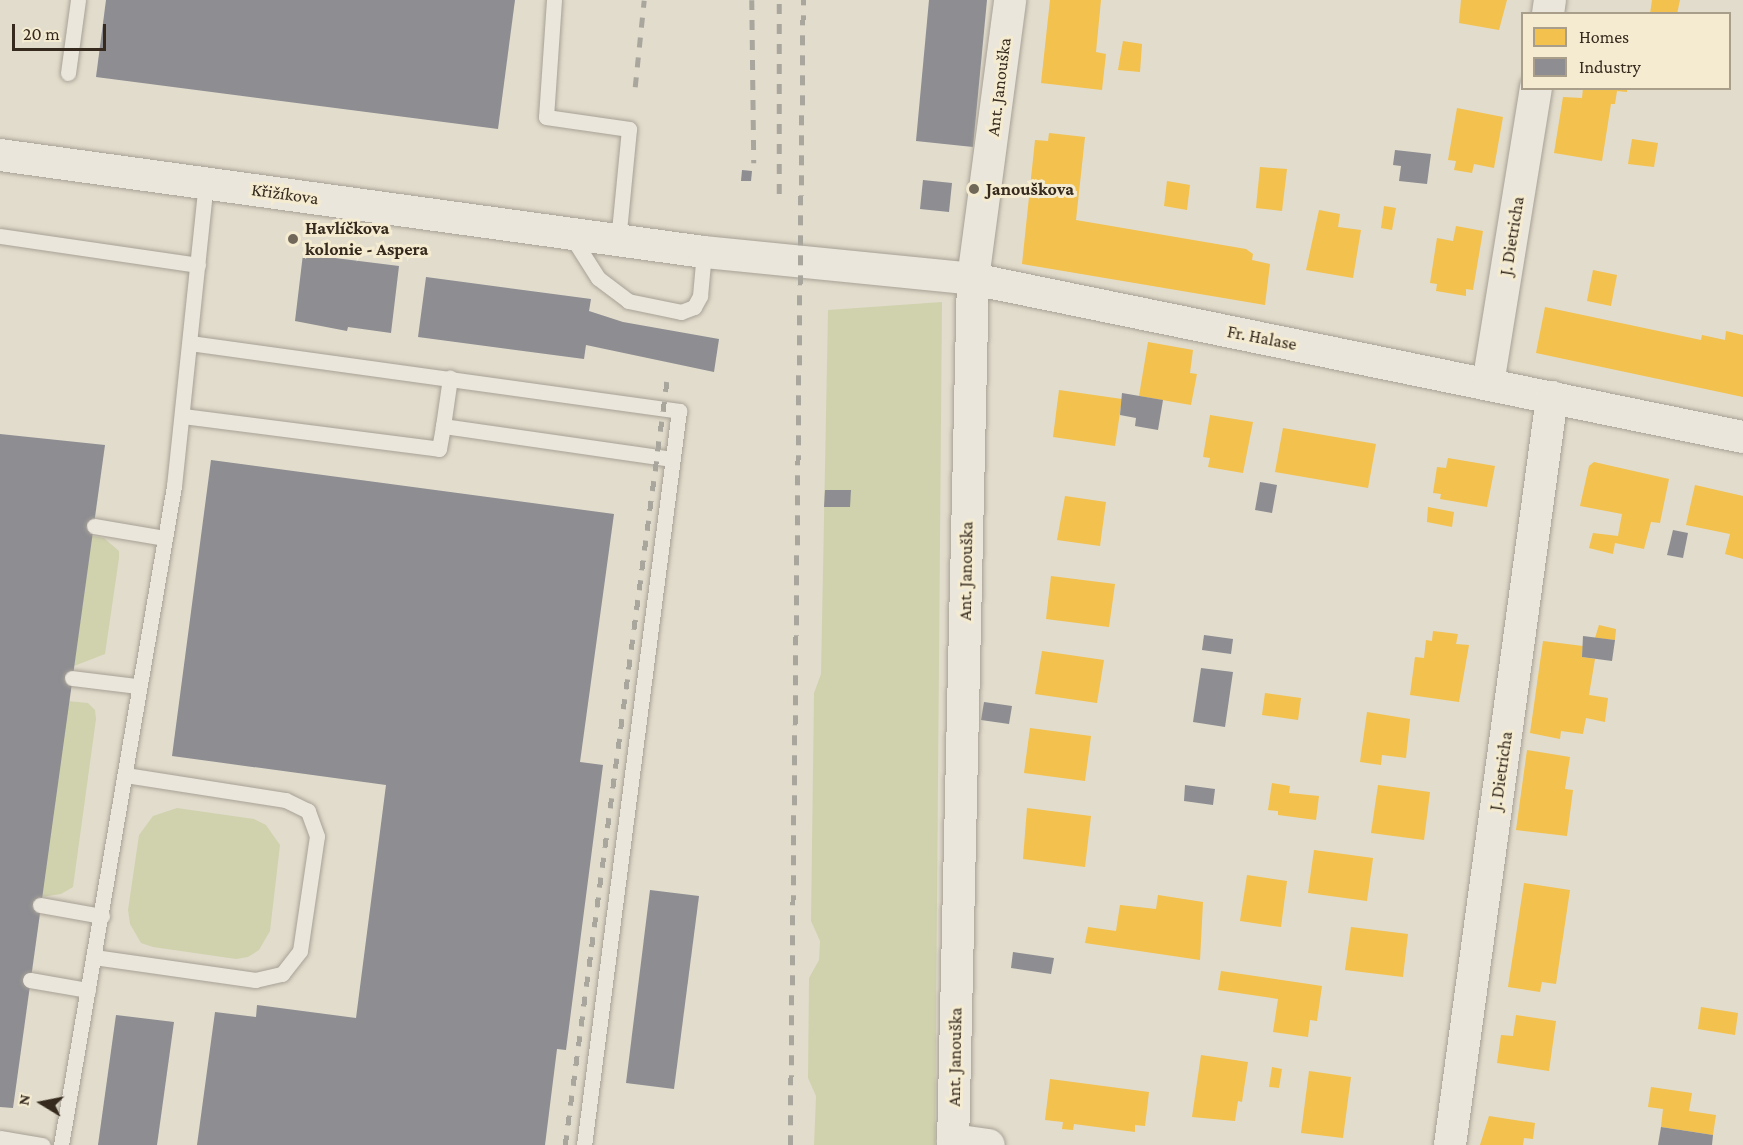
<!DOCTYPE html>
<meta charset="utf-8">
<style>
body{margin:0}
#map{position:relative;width:1743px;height:1145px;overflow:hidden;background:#e2dccc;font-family:"Crimson Pro",serif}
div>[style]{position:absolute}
.green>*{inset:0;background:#d0d2ae}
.homes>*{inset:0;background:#f2c14e}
.industry>*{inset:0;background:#8d8d92}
.roads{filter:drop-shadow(0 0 2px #a7a195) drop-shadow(0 0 2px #a7a195)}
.lane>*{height:15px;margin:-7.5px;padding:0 7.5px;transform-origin:7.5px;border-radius:7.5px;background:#eae6dc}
.street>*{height:32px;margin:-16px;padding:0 16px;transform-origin:16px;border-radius:16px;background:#eae6dc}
.rail>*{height:4.5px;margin-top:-2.25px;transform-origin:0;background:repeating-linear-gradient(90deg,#a9a69d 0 10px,transparent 0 20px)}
.dots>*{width:16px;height:16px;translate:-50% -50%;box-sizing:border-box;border:3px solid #f4ebd1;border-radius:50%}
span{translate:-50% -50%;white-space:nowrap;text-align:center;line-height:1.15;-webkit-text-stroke:6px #f4ebd1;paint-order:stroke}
.street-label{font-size:18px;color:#352a1d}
.poi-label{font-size:18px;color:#352a1d;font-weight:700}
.left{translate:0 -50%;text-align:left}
.legend{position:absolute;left:1521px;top:12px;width:210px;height:78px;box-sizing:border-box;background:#f4ebd1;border:2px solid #a89e89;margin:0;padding:8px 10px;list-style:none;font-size:18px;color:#352a1d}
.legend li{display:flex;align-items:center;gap:12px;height:30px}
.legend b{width:30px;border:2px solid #a89e89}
.north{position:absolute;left:12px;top:1073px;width:60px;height:60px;-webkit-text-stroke:4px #f4ebd1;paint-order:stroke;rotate:280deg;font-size:16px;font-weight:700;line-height:24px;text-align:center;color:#352a1d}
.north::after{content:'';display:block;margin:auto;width:21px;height:27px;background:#352a1d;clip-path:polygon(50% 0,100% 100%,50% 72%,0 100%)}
.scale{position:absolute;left:12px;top:24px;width:94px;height:27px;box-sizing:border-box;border:3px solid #352a1d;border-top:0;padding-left:8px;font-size:18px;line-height:21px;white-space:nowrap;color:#352a1d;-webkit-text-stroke:4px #f4ebd1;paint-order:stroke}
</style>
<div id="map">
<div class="green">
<div style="clip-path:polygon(942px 302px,935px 1145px,814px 1145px,816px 1096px,808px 1078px,809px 978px,819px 960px,820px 941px,811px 921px,814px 693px,821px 674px,828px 310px)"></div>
<div style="clip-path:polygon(92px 536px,104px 538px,119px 551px,119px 558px,105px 654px,74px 666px)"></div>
<div style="clip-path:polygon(68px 701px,88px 703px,95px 710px,96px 719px,73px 887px,61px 894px,41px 897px)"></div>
<div style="clip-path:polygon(177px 808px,254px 819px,266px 825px,280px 845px,270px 931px,259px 950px,248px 957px,236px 959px,153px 947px,141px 943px,130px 924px,128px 910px,139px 835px,153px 816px)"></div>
</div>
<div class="homes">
<div style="clip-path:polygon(1050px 0,1101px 0,1096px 52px,1106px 54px,1102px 90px,1041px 83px)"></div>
<div style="clip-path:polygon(1461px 0,1507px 0,1499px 30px,1459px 23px)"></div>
<div style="clip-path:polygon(1652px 0,1680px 0,1677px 14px,1650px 14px)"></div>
<div style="clip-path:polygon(1123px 41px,1142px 44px,1140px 72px,1118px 70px)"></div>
<div style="clip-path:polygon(1583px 88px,1627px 88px,1627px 92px,1617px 91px,1615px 104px,1611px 104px,1602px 161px,1554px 153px,1563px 97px,1582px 98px)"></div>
<div style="clip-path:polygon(1457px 108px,1503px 117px,1494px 168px,1474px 164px,1472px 173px,1454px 170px,1456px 161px,1448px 160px)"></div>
<div style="clip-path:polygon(1049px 133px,1085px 137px,1076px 220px,1246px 249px,1253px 254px,1252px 260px,1270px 264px,1265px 305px,1022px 264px,1035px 140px,1048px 141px)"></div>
<div style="clip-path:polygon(1632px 139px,1658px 143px,1654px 167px,1628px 164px)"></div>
<div style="clip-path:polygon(1260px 167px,1287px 169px,1282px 211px,1256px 208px)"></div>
<div style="clip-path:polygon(1167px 181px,1190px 185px,1187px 210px,1164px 206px)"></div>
<div style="clip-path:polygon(1384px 206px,1396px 208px,1392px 230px,1381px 228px)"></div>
<div style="clip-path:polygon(1319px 210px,1340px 214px,1338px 227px,1361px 230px,1353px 278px,1306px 270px)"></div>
<div style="clip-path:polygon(1456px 226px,1483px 231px,1473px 290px,1466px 289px,1466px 296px,1436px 291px,1437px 284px,1430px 283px,1437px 238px,1453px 241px)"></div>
<div style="clip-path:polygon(1593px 270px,1617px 275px,1611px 306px,1587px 301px)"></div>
<div style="clip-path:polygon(1545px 307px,1701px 340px,1702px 335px,1725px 340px,1726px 331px,1743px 335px,1743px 397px,1536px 353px)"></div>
<div style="clip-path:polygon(1148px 342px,1193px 350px,1190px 373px,1197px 374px,1191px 405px,1139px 396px)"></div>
<div style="clip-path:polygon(1059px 390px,1122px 399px,1115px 446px,1053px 437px)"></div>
<div style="clip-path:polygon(1210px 415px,1253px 422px,1243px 473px,1208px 467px,1210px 458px,1203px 457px)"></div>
<div style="clip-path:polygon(1283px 428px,1376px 444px,1368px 488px,1275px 472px)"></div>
<div style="clip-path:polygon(1448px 458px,1495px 466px,1487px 507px,1440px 499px,1441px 494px,1433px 493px,1437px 467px,1446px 468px)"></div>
<div style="clip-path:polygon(1594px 462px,1669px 479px,1660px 523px,1651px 522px,1644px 549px,1615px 543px,1613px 554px,1589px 548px,1593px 533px,1618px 536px,1622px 514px,1580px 506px,1589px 466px)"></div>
<div style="clip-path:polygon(1695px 485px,1743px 496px,1743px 559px,1725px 554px,1730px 534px,1686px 525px)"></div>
<div style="clip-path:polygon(1065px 496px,1106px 502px,1100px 546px,1057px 540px)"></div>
<div style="clip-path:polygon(1428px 507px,1454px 512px,1452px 527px,1427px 522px)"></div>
<div style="clip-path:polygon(1051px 576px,1115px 584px,1109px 627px,1046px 619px)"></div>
<div style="clip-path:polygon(1599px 625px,1616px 629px,1615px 640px,1595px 638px)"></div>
<div style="clip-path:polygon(1433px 631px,1458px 634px,1456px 644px,1469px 645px,1459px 702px,1410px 695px,1415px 657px,1424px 658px,1426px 640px,1432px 641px)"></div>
<div style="clip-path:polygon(1543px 641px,1583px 646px,1582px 657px,1595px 659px,1589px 695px,1608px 698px,1605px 722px,1586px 718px,1583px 734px,1561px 731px,1560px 739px,1530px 733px)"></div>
<div style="clip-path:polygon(1042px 651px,1104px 660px,1097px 703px,1035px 694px)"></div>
<div style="clip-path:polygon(1265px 693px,1301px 698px,1298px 720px,1262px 715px)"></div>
<div style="clip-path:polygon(1367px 712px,1410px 719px,1406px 758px,1382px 755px,1381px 765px,1360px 762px)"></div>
<div style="clip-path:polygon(1030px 728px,1091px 736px,1085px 781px,1024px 773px)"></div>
<div style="clip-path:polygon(1527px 750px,1570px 757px,1565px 789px,1573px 790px,1567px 836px,1516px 830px)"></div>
<div style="clip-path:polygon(1272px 783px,1290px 786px,1289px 793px,1319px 796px,1316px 820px,1278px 815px,1278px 811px,1268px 810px)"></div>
<div style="clip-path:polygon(1378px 785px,1430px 792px,1424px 840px,1371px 833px)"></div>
<div style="clip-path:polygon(1027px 808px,1091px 816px,1085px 867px,1023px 859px)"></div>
<div style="clip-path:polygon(1314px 850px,1373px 858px,1367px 901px,1308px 893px)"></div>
<div style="clip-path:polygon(1247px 875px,1287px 881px,1281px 927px,1240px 921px)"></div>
<div style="clip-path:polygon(1524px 883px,1570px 890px,1556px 984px,1542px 982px,1540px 992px,1508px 987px)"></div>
<div style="clip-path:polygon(1158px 895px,1203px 902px,1200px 960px,1085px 943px,1088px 927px,1116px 931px,1120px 905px,1156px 909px)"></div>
<div style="clip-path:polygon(1351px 927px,1408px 934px,1403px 977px,1345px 970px)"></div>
<div style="clip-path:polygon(1221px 971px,1322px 986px,1317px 1021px,1310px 1020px,1308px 1037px,1273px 1032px,1278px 999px,1218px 990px)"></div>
<div style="clip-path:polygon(1701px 1007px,1738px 1013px,1735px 1035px,1698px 1029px)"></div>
<div style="clip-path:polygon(1516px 1015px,1556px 1021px,1549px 1071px,1497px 1063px,1501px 1035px,1513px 1036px)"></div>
<div style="clip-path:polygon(1201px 1055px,1248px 1062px,1242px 1102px,1238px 1101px,1235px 1121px,1192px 1117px)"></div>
<div style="clip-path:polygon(1272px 1067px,1282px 1069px,1279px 1088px,1269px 1087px)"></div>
<div style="clip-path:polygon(1309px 1071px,1351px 1077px,1343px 1138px,1301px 1133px)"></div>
<div style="clip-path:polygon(1050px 1079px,1149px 1092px,1145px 1126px,1135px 1125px,1135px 1132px,1074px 1124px,1073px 1130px,1062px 1129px,1063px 1122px,1045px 1120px)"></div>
<div style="clip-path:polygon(1651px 1087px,1692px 1093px,1689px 1111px,1716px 1115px,1713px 1135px,1661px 1127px,1663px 1109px,1648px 1107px)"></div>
<div style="clip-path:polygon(1489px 1116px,1535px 1123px,1533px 1139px,1524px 1138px,1523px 1145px,1480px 1145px)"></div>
</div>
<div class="industry">
<div style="clip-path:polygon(106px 0,515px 0,498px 129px,96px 77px)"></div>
<div style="clip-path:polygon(929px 0,987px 0,973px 147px,916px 141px)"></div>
<div style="clip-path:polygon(1395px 150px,1431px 154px,1427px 184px,1399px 181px,1401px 166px,1393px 165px)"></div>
<div style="clip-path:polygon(742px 170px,752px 171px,751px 181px,741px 181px)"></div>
<div style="clip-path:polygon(923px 180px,952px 183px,949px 212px,920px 209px)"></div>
<div style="clip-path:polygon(303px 254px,399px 266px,391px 333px,348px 327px,347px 331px,295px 321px)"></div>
<div style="clip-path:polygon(426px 277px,591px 299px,589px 311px,623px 322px,719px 339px,714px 372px,586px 345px,584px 359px,418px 337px)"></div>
<div style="clip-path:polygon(1122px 393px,1163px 400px,1158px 430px,1135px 426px,1136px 418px,1120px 415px)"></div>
<div style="clip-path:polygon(0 434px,105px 445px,13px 1108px,0 1107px)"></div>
<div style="clip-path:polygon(211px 460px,614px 514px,580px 762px,603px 765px,566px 1050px,557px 1049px,545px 1145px,197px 1145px,215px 1012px,256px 1017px,257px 1005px,356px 1018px,386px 785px,172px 756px)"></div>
<div style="clip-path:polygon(1260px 482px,1277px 485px,1272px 513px,1255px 510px)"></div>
<div style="clip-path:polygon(825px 490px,851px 490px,850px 507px,824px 507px)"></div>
<div style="clip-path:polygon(1673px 530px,1688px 533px,1683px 558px,1667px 555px)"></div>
<div style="clip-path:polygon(1204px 635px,1233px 639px,1231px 654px,1202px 650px)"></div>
<div style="clip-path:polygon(1583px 636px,1615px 640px,1612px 661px,1582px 657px)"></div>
<div style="clip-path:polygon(1201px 668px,1233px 672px,1225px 727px,1193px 722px)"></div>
<div style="clip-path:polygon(984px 702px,1012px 706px,1009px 724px,981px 720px)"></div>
<div style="clip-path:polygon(1185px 785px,1215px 789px,1213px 805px,1184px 801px)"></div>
<div style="clip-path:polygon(650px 890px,699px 896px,674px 1089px,626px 1083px)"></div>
<div style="clip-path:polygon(1013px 952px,1054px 958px,1051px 974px,1011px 968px)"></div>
<div style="clip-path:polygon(116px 1015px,174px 1022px,157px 1145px,98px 1145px)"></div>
<div style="clip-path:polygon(1661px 1127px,1713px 1135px,1712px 1145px,1658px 1145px)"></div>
</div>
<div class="roads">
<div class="lane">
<div style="left:554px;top:0;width:117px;rotate:93.9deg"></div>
<div style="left:546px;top:117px;width:84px;rotate:8.2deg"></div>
<div style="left:629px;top:129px;width:113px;rotate:95.6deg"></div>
<div style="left:68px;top:73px;width:74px;rotate:-82.2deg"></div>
<div style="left:570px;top:234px;width:52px;rotate:57.5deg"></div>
<div style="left:598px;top:278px;width:38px;rotate:37deg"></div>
<div style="left:628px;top:301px;width:54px;rotate:11.7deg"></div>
<div style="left:681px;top:312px;width:14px;rotate:-21deg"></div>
<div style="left:694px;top:307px;width:13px;rotate:-61deg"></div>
<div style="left:700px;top:296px;width:44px;rotate:-84.8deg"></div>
<div style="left:0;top:236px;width:200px;rotate:8.3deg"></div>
<div style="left:190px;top:343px;width:494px;rotate:7.9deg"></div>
<div style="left:679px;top:411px;width:740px;rotate:97.37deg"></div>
<div style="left:183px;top:416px;width:258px;rotate:7.3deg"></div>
<div style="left:439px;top:449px;width:23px;rotate:-80deg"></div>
<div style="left:443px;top:426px;width:231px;rotate:8.2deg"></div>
<div style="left:443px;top:426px;width:49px;rotate:-81.7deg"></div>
<div style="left:94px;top:526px;width:71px;rotate:9.7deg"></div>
<div style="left:72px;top:678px;width:65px;rotate:7deg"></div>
<div style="left:40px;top:905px;width:63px;rotate:10.1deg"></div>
<div style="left:94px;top:957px;width:163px;rotate:8.1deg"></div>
<div style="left:255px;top:980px;width:28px;rotate:-13deg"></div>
<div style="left:282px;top:974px;width:29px;rotate:-52deg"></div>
<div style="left:300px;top:951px;width:116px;rotate:-81.6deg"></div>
<div style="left:317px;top:836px;width:27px;rotate:-110deg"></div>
<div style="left:308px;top:811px;width:25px;rotate:-154deg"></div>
<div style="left:285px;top:800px;width:162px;rotate:-171.1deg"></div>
<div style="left:30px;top:980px;width:59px;rotate:9.8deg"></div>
<div style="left:0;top:1138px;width:43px;rotate:9.5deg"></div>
<div style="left:61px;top:1145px;width:669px;rotate:-80.27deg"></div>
<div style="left:174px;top:486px;width:305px;rotate:-84deg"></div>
</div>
<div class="street">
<div style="left:1548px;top:14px;width:14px;rotate:-82deg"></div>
<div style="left:0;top:155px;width:711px;rotate:7.85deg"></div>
<div style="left:704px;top:252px;width:270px;rotate:5.7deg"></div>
<div style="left:973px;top:279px;width:786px;rotate:11.6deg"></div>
<div style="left:1488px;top:384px;width:300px;rotate:-80.8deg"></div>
<div style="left:953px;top:1140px;width:36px;rotate:8deg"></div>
<div style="left:953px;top:1145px;width:866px;rotate:-88.68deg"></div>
<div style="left:973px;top:279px;width:281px;rotate:-82.4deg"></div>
<div style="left:1450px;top:1145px;width:755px;rotate:-82.23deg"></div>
</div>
</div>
<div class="rail">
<div style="left:752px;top:0;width:163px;rotate:89.3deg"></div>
<div style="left:635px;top:87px;width:87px;rotate:-84.1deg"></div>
<div style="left:779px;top:194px;width:194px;rotate:-90deg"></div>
<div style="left:565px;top:1145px;width:780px;rotate:-82.41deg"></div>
<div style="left:790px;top:1145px;width:1145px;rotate:-89.35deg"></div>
</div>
<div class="dots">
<div style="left:974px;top:189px;background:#72685a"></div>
<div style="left:293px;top:239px;background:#72685a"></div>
</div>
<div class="street-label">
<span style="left:999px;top:87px;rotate:-83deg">Ant. Janouška</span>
<span style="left:285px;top:194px;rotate:8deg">Křižíkova</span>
<span style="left:1512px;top:236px;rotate:-81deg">J. Dietricha</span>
<span style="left:1262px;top:338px;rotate:11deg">Fr. Halase</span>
<span style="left:966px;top:571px;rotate:-89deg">Ant. Janouška</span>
<span style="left:1501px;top:771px;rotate:-82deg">J. Dietricha</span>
<span style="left:955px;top:1057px;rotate:-89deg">Ant. Janouška</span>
</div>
<div class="poi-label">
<span class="left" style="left:986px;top:189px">Janouškova</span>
<span class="left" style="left:305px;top:239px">Havlíčkova<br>kolonie - Aspera</span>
</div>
<ul class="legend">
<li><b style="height:16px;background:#f2c14e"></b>Homes</li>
<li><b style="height:16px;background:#8d8d92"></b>Industry</li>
</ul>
<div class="north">N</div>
<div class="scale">20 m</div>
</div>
